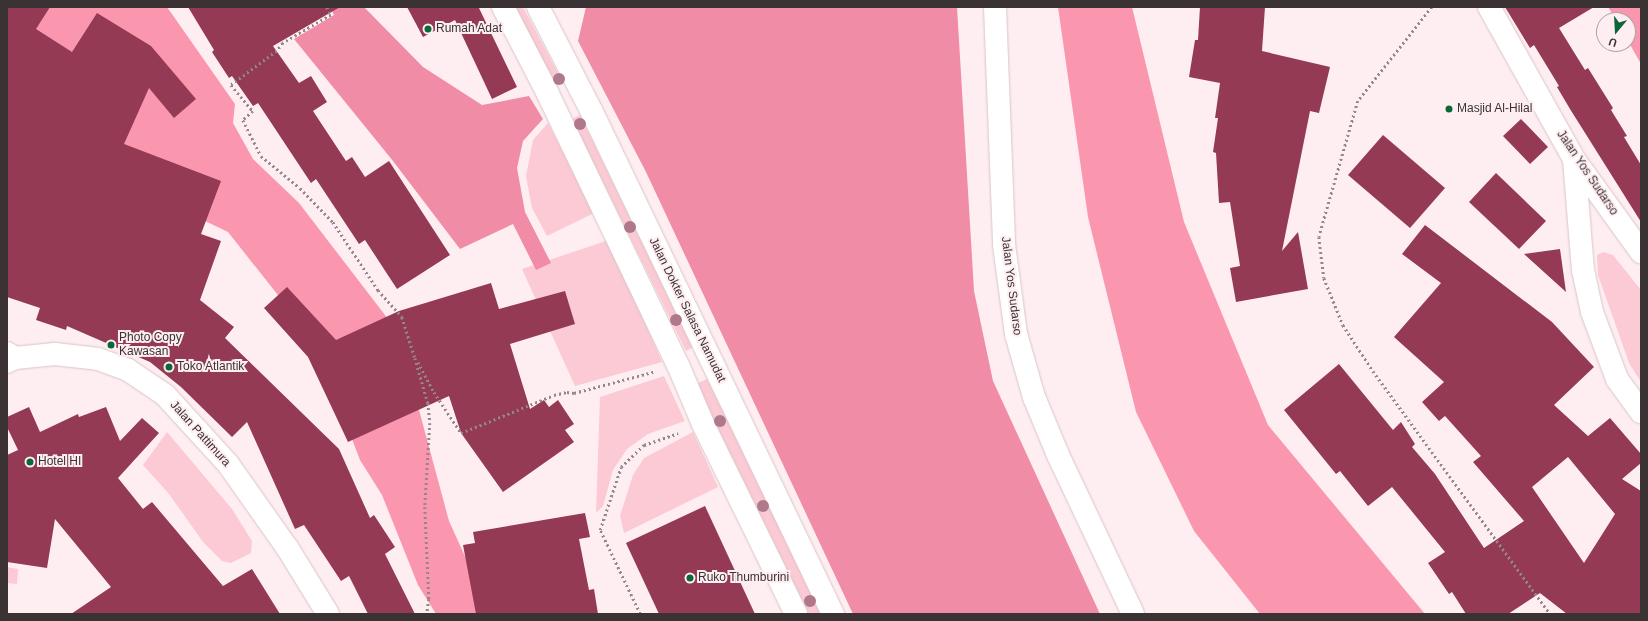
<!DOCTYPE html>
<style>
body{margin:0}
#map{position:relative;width:1648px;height:621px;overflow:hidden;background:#ffeef1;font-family:Arial,sans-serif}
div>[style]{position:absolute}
.green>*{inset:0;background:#fbcad4}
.forest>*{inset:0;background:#fb96af}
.water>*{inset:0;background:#f08ca5}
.building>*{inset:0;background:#943a55}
.path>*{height:2.5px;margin-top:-1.25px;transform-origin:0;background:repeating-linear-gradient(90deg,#938789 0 2px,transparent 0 5px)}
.roads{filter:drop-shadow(0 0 1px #d9c5c9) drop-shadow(0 0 1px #d9c5c9)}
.secondary>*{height:22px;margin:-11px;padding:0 11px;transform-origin:11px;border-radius:11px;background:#fff}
.primary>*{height:22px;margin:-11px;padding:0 11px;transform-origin:11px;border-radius:11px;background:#fff}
.trees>*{width:12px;height:12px;margin:-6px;border-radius:50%;background:#b0788b}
.dots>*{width:11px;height:11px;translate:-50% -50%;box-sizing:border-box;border:2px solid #ffeef1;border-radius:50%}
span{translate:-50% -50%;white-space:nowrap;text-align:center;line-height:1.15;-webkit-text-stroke:4px #ffeef1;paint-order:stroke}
.poi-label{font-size:12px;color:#3a3233}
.left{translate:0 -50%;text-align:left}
.street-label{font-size:12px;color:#3a3233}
.frame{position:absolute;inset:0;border:8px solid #3a3233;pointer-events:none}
.north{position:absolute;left:1596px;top:12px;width:40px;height:40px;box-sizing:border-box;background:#ffeef1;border:1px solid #b0a3a5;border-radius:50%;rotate:198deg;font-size:11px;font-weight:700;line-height:16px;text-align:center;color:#3a3233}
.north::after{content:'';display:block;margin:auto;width:14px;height:18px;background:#0b6639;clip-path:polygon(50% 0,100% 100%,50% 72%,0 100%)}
</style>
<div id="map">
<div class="green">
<div style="clip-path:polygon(514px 7px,523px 7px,562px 81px,555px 85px)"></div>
<div style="clip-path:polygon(580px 115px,693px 347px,686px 351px,572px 119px)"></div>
<div style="clip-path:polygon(548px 123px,594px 213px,547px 236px,532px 208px,526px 176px,533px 140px)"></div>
<div style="clip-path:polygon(609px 240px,662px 362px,575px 386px,522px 269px)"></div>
<div style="clip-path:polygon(1603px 252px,1613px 255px,1641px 290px,1641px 382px,1629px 363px,1598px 275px,1597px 255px)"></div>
<div style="clip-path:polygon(664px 376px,685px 421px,648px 434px,627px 449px,613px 470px,603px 506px,596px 513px,600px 397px)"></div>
<div style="clip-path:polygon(707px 379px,822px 614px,809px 614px,696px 384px)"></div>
<div style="clip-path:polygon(167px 432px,232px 509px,252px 541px,251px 553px,231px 563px,222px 561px,203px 542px,169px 494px,143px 465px)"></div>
<div style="clip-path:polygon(693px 432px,718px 487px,624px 533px,620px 516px,633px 475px,644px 458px)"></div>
<div style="clip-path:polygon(7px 567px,18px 569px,17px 584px,7px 583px)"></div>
</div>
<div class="forest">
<div style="clip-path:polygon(7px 7px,167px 7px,235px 104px,233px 123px,253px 159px,299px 203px,398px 332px,449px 521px,491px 614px,436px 614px,418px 585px,382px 495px,360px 460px,315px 342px,228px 232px,26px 135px)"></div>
<div style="clip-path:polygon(1058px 7px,1132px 7px,1184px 222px,1268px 425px,1425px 614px,1260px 614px,1194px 531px,1136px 412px,1088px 217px)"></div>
<div style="clip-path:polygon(1608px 7px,1641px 7px,1641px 64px,1628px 41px,1628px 20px,1616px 20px)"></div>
</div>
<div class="water">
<div style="clip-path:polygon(330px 7px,364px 7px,423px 67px,482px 105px,529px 96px,543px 119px,523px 141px,517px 168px,525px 212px,551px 263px,536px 270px,513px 224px,460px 249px,393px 161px,294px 39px,334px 15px)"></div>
<div style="clip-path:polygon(586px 7px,957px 7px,974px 291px,993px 381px,1100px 614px,853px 614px,646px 172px,578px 41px)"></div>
</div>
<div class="building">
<div style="clip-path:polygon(7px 7px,50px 7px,36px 29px,72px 52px,97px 13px,151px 46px,196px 99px,174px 118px,149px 88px,124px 144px,221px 181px,201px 234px,221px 241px,200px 300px,234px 327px,225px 338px,339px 449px,370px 518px,374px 515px,395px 547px,385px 554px,415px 614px,368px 614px,349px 576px,341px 581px,304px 525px,295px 529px,247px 422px,232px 437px,181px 387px,150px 362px,67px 326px,66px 330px,36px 320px,40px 308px,7px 297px)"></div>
<div style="clip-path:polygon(188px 7px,340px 7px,273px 46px,299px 83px,311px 76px,327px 102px,313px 111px,346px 161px,352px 157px,365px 177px,389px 161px,450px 255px,397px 289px,365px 240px,359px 244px,316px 179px,311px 183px,258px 103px,253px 106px,232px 76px,229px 78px,212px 52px,214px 50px)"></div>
<div style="clip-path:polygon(407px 7px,480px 7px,479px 8px,517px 87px,492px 99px,455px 20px,423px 37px)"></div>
<div style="clip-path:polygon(1200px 7px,1265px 7px,1262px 51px,1330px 67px,1319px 113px,1310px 111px,1282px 251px,1298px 232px,1308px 289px,1236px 302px,1230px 268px,1240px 266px,1230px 202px,1219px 203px,1216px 153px,1213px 152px,1218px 118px,1215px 118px,1220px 83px,1189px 77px,1195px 40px,1198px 40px)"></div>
<div style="clip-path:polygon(1505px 7px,1594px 7px,1559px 28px,1585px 70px,1588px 68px,1613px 108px,1611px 110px,1627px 136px,1624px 137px,1641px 165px,1641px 222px,1570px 109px,1557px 87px,1559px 86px,1534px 45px,1530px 48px)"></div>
<div style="clip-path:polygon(1521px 119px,1548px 147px,1530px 164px,1503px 136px)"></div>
<div style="clip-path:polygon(1383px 135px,1445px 188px,1410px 228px,1348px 175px)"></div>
<div style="clip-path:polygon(1496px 173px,1546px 221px,1519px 249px,1469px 202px)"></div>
<div style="clip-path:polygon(evenodd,1425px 225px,1552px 322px,1594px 367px,1554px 405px,1588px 436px,1610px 418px,1641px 454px,1641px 463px,1622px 479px,1641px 491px,1641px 614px,1567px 614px,1540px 593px,1508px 614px,1466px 614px,1452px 592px,1449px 594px,1428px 563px,1445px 552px,1392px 487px,1368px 506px,1340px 471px,1336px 474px,1284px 410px,1339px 364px,1393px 430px,1401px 422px,1415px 444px,1412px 447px,1435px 474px,1484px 548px,1524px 521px,1473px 462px,1481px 456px,1445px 416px,1439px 421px,1422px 402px,1444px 382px,1394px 337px,1441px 283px,1402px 254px,1425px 225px,1568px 457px,1615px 514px,1584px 563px,1532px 487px,1568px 457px)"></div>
<div style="clip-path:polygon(1560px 249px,1566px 292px,1524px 254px)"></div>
<div style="clip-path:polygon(491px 283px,499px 309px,565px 291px,575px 324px,510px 344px,530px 409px,544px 400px,549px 407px,558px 400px,574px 424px,565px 430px,574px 442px,503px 492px,461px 433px,449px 396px,348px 442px,308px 357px,264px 308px,287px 287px,336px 340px,399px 311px)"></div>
<div style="clip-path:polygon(29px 407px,40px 432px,78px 414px,79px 417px,106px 407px,120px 441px,142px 418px,159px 433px,118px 478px,143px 509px,152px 502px,223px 586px,252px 569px,280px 614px,71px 614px,111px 587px,55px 519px,47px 568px,7px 562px,7px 455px,18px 450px,7px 427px,7px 417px)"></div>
<div style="clip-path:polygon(705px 506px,755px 614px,659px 614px,626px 543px)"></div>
<div style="clip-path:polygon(585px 513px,590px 537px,579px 539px,589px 590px,594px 589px,598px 614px,476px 614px,463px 545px,475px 543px,473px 532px)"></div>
</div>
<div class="path">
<div style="left:327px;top:7px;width:9px;rotate:63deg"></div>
<div style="left:331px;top:15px;width:56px;rotate:149.7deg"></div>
<div style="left:283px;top:43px;width:10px;rotate:127deg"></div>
<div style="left:277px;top:51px;width:57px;rotate:143.5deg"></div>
<div style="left:231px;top:85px;width:34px;rotate:50deg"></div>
<div style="left:253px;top:111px;width:13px;rotate:138deg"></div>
<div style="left:243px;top:120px;width:40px;rotate:63.4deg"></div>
<div style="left:261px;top:156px;width:50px;rotate:39.4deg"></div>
<div style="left:300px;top:188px;width:47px;rotate:45.9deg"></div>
<div style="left:333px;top:222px;width:82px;rotate:56.5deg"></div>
<div style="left:378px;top:290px;width:36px;rotate:48deg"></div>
<div style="left:402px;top:317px;width:43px;rotate:72.4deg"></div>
<div style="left:415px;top:358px;width:47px;rotate:73.9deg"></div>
<div style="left:428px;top:403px;width:20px;rotate:84deg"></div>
<div style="left:430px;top:423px;width:84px;rotate:93.4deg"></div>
<div style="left:425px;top:507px;width:92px;rotate:87.5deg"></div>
<div style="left:429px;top:599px;width:15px;rotate:98deg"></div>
<div style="left:1432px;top:7px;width:120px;rotate:128.2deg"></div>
<div style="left:1358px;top:101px;width:141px;rotate:106deg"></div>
<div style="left:1319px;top:237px;width:41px;rotate:83deg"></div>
<div style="left:1324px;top:278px;width:51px;rotate:68deg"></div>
<div style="left:1343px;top:325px;width:55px;rotate:56.9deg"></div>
<div style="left:1373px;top:371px;width:301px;rotate:53.9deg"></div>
<div style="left:418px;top:362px;width:34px;rotate:62deg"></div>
<div style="left:434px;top:392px;width:49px;rotate:56.6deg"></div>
<div style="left:461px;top:433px;width:100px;rotate:-22.2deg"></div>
<div style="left:554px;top:395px;width:13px;rotate:-13deg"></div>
<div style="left:567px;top:392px;width:7px;rotate:8deg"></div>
<div style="left:574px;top:393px;width:82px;rotate:-14.9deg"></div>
<div style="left:640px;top:614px;width:93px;rotate:-115.5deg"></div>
<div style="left:600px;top:530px;width:66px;rotate:-71.6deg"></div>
<div style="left:621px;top:467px;width:32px;rotate:-44deg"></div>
<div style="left:644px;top:445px;width:36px;rotate:-19deg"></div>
</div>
<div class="roads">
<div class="secondary">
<div style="left:1574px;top:159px;width:111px;rotate:85.4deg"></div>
<div style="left:1583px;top:270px;width:43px;rotate:77.9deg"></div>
<div style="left:1592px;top:312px;width:72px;rotate:69.5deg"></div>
<div style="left:1617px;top:379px;width:41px;rotate:54deg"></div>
<div style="left:7px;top:362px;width:9px;rotate:-27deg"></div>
<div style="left:15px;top:358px;width:40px;rotate:-5.7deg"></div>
<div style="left:55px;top:354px;width:43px;rotate:6.6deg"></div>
<div style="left:98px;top:359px;width:32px;rotate:20deg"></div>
<div style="left:128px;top:370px;width:45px;rotate:34deg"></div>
<div style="left:165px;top:395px;width:93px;rotate:47.6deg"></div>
<div style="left:228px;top:464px;width:104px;rotate:54.8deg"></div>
<div style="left:288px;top:549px;width:76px;rotate:58.4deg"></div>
</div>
<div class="primary">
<div style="left:503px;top:7px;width:96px;rotate:62.6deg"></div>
<div style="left:547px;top:92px;width:303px;rotate:64.4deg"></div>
<div style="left:678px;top:365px;width:64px;rotate:67deg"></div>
<div style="left:703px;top:424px;width:212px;rotate:63.9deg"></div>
<div style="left:538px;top:7px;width:118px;rotate:62.8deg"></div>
<div style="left:592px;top:112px;width:557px;rotate:64.36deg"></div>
<div style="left:995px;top:7px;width:238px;rotate:87.8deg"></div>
<div style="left:1004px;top:245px;width:90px;rotate:82.3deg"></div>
<div style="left:1016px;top:334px;width:66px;rotate:74.1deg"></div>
<div style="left:1034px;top:397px;width:63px;rotate:67.5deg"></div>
<div style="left:1058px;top:455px;width:176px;rotate:64.7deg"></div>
<div style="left:1489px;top:7px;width:174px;rotate:60.8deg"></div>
<div style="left:1574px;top:159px;width:115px;rotate:54.2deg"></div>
<div style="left:7px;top:353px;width:9px;rotate:32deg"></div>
</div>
</div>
<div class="trees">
<div style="left:559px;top:79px"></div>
<div style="left:580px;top:124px"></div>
<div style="left:630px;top:227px"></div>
<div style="left:676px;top:320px"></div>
<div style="left:720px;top:421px"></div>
<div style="left:763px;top:506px"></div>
<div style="left:810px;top:601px"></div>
</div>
<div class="dots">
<div style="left:428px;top:29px;background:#0b6639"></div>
<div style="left:1449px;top:109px;background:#0b6639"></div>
<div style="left:111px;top:345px;background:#0b6639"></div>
<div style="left:169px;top:367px;background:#0b6639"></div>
<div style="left:30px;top:462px;background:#0b6639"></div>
<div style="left:690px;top:578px;background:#0b6639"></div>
</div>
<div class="poi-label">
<span class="left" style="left:436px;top:29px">Rumah Adat</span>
<span class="left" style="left:1457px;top:109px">Masjid Al-Hilal</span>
<span class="left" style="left:119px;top:345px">Photo Copy<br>Kawasan</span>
<span class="left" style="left:177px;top:367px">Toko Atlantik</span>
<span class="left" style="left:38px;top:462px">Hotel HI</span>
<span class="left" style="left:698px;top:578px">Ruko Thumburini</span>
</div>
<div class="street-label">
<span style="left:1587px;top:173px;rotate:56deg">Jalan Yos Sudarso</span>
<span style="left:1011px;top:286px;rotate:83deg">Jalan Yos Sudarso</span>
<span style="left:687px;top:310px;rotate:64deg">Jalan Dokter Salasa Namudat</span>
<span style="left:200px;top:434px;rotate:48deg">Jalan Pattimura</span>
</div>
<div class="frame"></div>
<div class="north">U</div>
</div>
